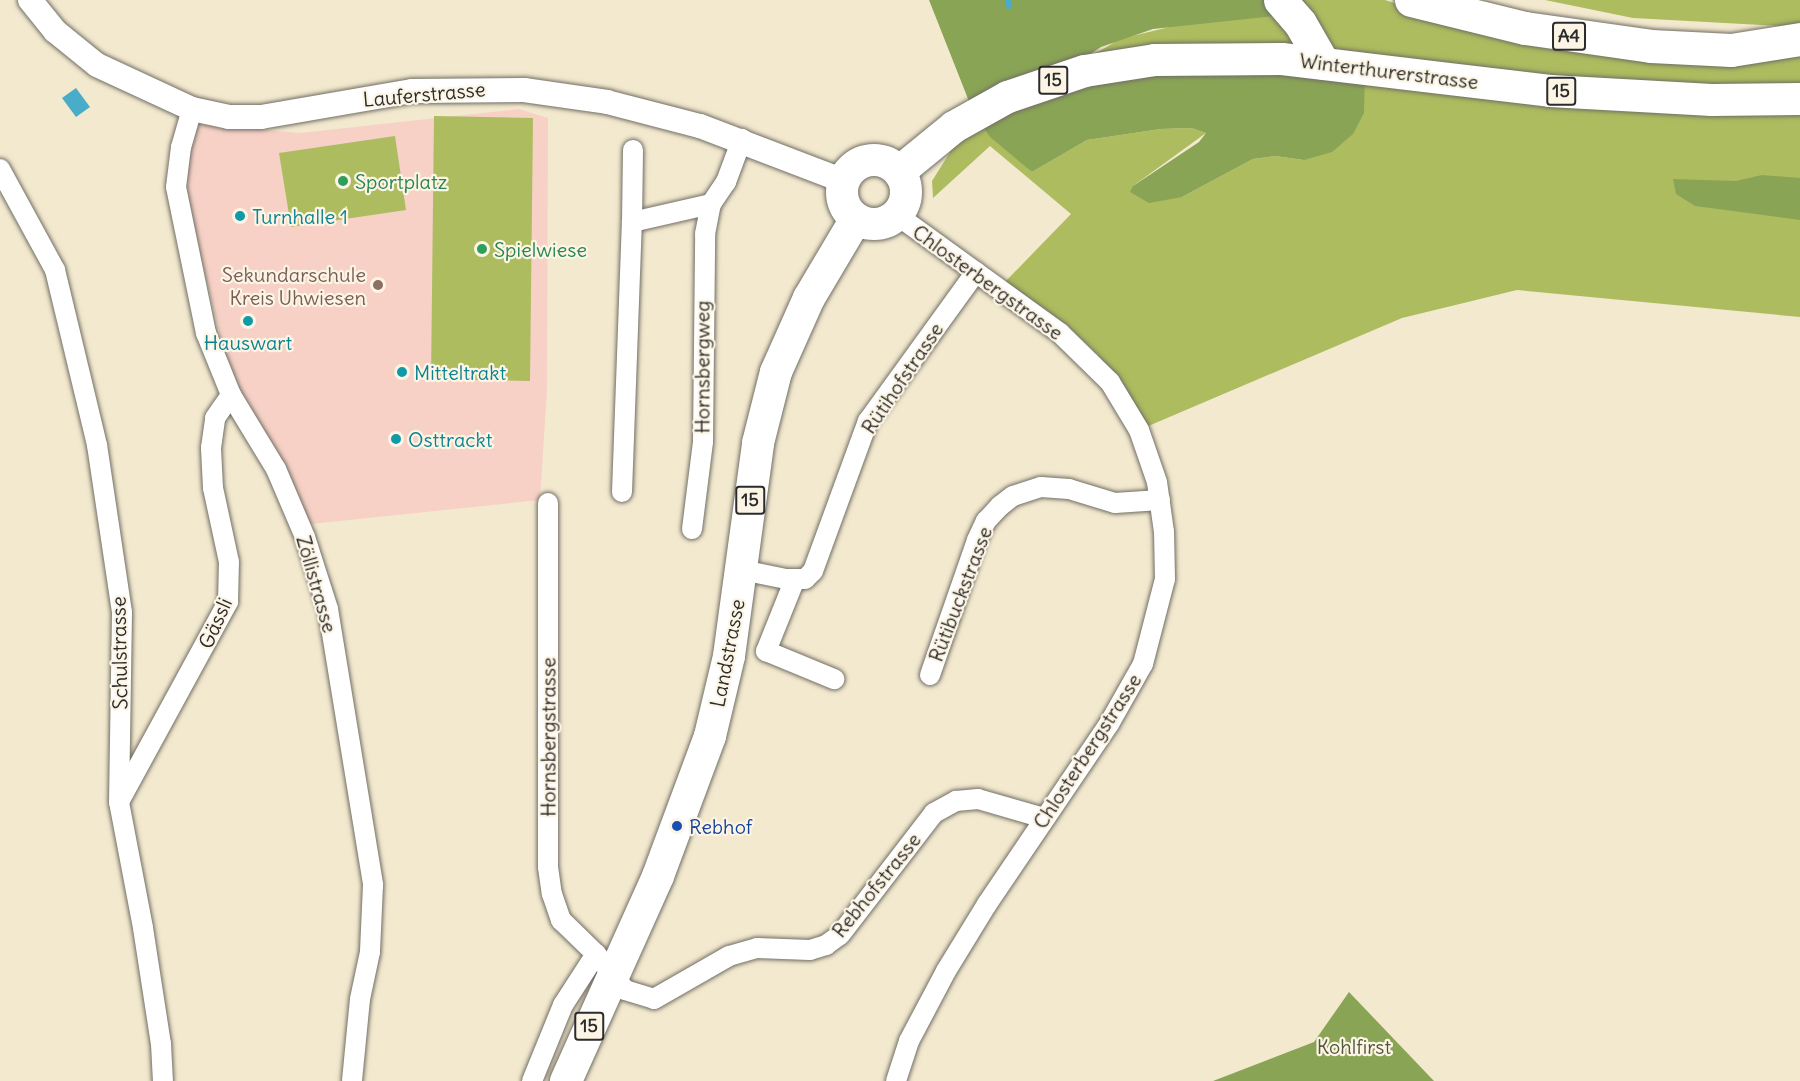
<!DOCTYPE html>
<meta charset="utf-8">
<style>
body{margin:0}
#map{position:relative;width:1800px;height:1081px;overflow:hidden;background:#f3e9cf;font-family:Delius,sans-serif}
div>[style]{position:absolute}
.built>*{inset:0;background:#f7d1c6}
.green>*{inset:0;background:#adbc5f}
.forest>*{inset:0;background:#8aa456}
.water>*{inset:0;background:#49acc8}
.stream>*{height:6px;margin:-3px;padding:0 3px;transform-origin:3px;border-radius:3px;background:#49acc8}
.roads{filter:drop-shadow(0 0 2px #716e64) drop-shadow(0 0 2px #716e64)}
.minor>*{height:20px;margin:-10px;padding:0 10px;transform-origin:10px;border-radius:10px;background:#fff}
.tertiary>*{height:24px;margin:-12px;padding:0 12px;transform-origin:12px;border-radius:12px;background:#fff}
.primary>*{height:32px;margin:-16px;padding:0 16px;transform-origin:16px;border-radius:16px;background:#fff}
.primary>.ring{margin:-16px;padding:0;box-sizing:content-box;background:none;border:32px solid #fff;border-radius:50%}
.trunk>*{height:33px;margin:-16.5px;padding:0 16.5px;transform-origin:16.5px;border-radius:16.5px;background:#fff}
.dots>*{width:16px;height:16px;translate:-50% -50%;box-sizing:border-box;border:3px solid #fcf5e5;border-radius:50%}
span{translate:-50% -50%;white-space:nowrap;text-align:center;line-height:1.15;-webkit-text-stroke:4.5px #fcf5e5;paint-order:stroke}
.shield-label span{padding:2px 4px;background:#fcf5e5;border:2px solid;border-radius:4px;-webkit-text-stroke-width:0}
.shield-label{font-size:18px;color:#2b2b2b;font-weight:700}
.street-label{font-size:20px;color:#2b2b2b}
.leisure-label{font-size:20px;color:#27864d}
.left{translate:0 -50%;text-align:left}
.culture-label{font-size:20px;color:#0d838f}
.education-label{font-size:20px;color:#785e54}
.right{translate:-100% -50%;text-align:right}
.transit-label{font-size:20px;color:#164399}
.park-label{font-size:20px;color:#52563b}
</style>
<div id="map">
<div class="built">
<div style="clip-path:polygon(519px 109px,548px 118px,547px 390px,540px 500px,311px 524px,284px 465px,234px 392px,182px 180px,197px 124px,300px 133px)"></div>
</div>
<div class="green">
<div style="clip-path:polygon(1280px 0,1385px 0,1422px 12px,1756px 58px,1800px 57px,1800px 317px,1517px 290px,1402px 318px,1146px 427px,1124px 386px,1097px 354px,1068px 326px,1005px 282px,1071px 214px,990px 146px,933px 198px,932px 181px,974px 114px,1032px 172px,1087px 140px,1161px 129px,1191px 128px,1206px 133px,1133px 186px,1182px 197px,1253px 159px,1275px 156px,1304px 160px,1047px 82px,1120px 39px)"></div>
<div style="clip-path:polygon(1545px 0,1800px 0,1800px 27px,1633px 18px)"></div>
<div style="clip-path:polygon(434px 116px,533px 118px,530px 381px,431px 379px)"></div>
<div style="clip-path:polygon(395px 136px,406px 210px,291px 227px,279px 153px)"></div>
</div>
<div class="forest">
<div style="clip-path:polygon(929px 0,1280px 0,1292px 14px,1153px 29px,1101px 47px,1050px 80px,1085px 71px,1365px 69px,1364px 113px,1353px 134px,1332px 152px,1304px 160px,1275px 156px,1253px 159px,1182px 197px,1149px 203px,1130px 192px,1133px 186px,1199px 142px,1206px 133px,1191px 128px,1161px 129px,1087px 140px,1032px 172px,990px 137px,974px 114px)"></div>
<div style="clip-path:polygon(1762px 175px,1800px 178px,1800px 220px,1695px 206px,1676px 194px,1673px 179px,1736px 181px)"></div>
<div style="clip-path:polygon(1349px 992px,1434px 1081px,1213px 1081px,1314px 1042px)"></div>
</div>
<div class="water">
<div style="clip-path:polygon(76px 88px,90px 107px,76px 117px,62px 98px)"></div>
</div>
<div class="stream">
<div style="left:1008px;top:0;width:6px;rotate:81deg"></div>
</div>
<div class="roads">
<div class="minor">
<div style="left:192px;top:109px;width:40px;rotate:106deg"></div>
<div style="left:181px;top:147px;width:40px;rotate:97.1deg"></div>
<div style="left:176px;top:187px;width:149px;rotate:78.4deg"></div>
<div style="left:206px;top:333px;width:67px;rotate:68deg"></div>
<div style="left:231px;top:395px;width:87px;rotate:58.7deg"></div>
<div style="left:276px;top:469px;width:74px;rotate:66.9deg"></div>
<div style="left:305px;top:537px;width:76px;rotate:72.3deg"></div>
<div style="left:328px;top:609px;width:280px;rotate:80.7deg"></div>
<div style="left:373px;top:885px;width:67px;rotate:92.6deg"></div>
<div style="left:370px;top:952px;width:48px;rotate:102deg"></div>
<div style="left:360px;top:999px;width:82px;rotate:95.6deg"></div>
<div style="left:0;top:169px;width:115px;rotate:61.4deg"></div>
<div style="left:55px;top:270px;width:180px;rotate:76.5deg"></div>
<div style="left:97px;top:445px;width:169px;rotate:81.5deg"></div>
<div style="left:122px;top:612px;width:190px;rotate:90.9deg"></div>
<div style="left:119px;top:802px;width:128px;rotate:79.2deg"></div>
<div style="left:143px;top:928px;width:117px;rotate:81.2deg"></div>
<div style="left:161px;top:1044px;width:37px;rotate:87deg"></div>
<div style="left:632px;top:222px;width:72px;rotate:-89.2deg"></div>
<div style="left:622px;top:492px;width:270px;rotate:-87.9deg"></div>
<div style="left:632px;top:222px;width:81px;rotate:-12.8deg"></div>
<div style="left:548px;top:503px;width:364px;rotate:90deg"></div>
<div style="left:548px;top:867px;width:27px;rotate:82deg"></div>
<div style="left:552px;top:894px;width:28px;rotate:71deg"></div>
<div style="left:561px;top:920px;width:49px;rotate:44.2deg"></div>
<div style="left:596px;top:954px;width:46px;rotate:51.1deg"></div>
<div style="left:625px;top:990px;width:30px;rotate:17deg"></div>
<div style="left:654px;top:999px;width:86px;rotate:-29.8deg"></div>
<div style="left:729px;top:956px;width:29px;rotate:-16deg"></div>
<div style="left:757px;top:948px;width:53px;rotate:2.2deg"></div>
<div style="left:810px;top:950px;width:17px;rotate:-17deg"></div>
<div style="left:826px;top:945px;width:17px;rotate:-36deg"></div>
<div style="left:840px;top:935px;width:154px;rotate:-52.4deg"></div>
<div style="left:934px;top:813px;width:25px;rotate:-29deg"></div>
<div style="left:956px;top:801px;width:22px;rotate:-5deg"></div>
<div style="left:978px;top:799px;width:69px;rotate:16.1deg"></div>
<div style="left:692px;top:529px;width:88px;rotate:-82.8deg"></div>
<div style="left:703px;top:442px;width:208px;rotate:-89.4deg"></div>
<div style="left:705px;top:234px;width:31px;rotate:-79deg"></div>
<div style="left:711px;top:204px;width:27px;rotate:-56deg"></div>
<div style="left:726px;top:182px;width:46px;rotate:-69.6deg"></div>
<div style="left:742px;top:570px;width:45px;rotate:11.6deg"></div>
<div style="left:786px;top:579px;width:19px"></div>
<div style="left:805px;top:579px;width:11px;rotate:-45deg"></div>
<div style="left:813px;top:571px;width:160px;rotate:-69.9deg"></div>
<div style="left:868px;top:421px;width:184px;rotate:-54.1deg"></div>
<div style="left:795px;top:579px;width:78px;rotate:111.9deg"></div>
<div style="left:766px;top:651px;width:74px;rotate:22.4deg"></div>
<div style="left:930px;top:675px;width:143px;rotate:-70.8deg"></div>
<div style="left:977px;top:540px;width:21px;rotate:-65deg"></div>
<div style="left:986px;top:521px;width:21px;rotate:-47deg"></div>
<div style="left:1000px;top:506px;width:16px;rotate:-38deg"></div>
<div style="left:1013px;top:496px;width:29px;rotate:-18deg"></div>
<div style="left:1041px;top:487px;width:28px;rotate:4deg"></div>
<div style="left:1069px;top:489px;width:48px;rotate:16.9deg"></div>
<div style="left:1115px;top:503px;width:45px;rotate:-3.8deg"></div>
<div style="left:120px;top:800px;width:226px;rotate:-61.4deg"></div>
<div style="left:228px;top:602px;width:40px;rotate:-88.6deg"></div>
<div style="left:229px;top:562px;width:76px;rotate:-102.2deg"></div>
<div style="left:213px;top:488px;width:40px;rotate:-92.9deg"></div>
<div style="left:211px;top:448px;width:30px;rotate:-82deg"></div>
<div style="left:215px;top:418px;width:28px;rotate:-55deg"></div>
<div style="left:532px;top:1081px;width:82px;rotate:-67.8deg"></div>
<div style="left:563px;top:1005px;width:61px;rotate:-57.1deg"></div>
<div style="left:896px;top:1081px;width:42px;rotate:-72deg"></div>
<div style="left:909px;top:1041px;width:79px;rotate:-62.1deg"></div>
<div style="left:946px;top:971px;width:79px;rotate:-58.5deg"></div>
<div style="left:987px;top:904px;width:217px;rotate:-55.9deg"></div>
<div style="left:1109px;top:724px;width:69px;rotate:-60.5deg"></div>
<div style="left:1143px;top:664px;width:88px;rotate:-75.5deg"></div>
<div style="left:1165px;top:579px;width:47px;rotate:-91.2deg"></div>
<div style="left:1164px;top:532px;width:50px;rotate:-98deg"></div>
<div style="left:1157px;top:482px;width:55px;rotate:-109.1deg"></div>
<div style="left:1139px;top:430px;width:56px;rotate:-121.1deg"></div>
<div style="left:1110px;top:382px;width:70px;rotate:-135.6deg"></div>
<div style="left:1060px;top:333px;width:201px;rotate:-144.1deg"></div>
</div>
<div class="tertiary">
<div style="left:30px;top:0;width:40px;rotate:51deg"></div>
<div style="left:55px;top:31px;width:54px;rotate:39deg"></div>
<div style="left:97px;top:65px;width:105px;rotate:24.9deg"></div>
<div style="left:192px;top:109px;width:38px;rotate:12deg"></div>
<div style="left:229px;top:117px;width:32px"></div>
<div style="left:261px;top:117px;width:153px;rotate:-9.8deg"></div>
<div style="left:412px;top:91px;width:112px;rotate:-0.5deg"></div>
<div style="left:524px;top:90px;width:84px;rotate:8.2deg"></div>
<div style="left:607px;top:102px;width:96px;rotate:14.5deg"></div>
<div style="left:700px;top:126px;width:154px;rotate:20.9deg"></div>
</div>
<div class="primary">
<div class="ring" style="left:842px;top:160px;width:32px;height:32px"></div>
<div style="left:899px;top:172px;width:71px;rotate:-39.3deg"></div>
<div style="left:954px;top:127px;width:62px;rotate:-29.1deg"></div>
<div style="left:1008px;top:97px;width:81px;rotate:-18.7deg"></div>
<div style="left:1085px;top:71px;width:71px;rotate:-8.9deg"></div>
<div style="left:1155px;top:60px;width:127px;rotate:-0.5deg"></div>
<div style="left:1282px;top:59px;width:270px;rotate:6.8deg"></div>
<div style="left:1550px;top:91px;width:162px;rotate:3.2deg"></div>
<div style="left:1712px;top:100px;width:88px;rotate:-0.7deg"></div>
<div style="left:566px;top:1081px;width:225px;rotate:-65.8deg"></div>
<div style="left:658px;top:876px;width:149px;rotate:-69.6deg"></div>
<div style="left:710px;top:736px;width:82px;rotate:-76.6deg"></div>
<div style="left:729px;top:656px;width:215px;rotate:-82.2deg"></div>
<div style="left:758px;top:443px;width:73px;rotate:-75.8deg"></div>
<div style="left:776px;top:372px;width:81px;rotate:-66deg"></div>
<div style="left:809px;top:298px;width:92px;rotate:-59.3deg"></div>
</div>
<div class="trunk">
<div style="left:1280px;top:0;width:30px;rotate:49deg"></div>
<div style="left:1300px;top:23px;width:46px;rotate:60.1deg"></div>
<div style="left:1411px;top:0;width:117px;rotate:13.8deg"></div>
<div style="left:1525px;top:28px;width:127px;rotate:8.1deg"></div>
<div style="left:1651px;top:46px;width:80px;rotate:2.9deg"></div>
<div style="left:1731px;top:50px;width:70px;rotate:-9.1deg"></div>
</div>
</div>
<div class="dots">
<div style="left:343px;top:181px;background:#2e9e5b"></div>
<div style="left:240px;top:216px;background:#0f9aa8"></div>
<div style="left:482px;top:249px;background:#2e9e5b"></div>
<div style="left:378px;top:285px;background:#8d6e63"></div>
<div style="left:248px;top:321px;background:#0f9aa8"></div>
<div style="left:402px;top:372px;background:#0f9aa8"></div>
<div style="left:396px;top:439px;background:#0f9aa8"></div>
<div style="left:677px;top:826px;background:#1a4fb4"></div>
</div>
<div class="shield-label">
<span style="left:1569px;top:36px">A4</span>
<span style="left:1053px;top:80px">15</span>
<span style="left:1561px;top:91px">15</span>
<span style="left:750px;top:500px">15</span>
<span style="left:589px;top:1026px">15</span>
</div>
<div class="street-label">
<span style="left:1389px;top:71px;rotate:7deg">Winterthurerstrasse</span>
<span style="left:424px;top:94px;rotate:-5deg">Lauferstrasse</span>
<span style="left:988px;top:282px;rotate:36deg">Chlosterbergstrasse</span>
<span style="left:702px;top:367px;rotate:-90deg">Hornsbergweg</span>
<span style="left:902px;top:378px;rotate:-56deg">Rütihofstrasse</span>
<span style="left:317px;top:584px;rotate:74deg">Zöllistrasse</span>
<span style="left:960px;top:594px;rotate:-69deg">Rütibuckstrasse</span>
<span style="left:215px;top:623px;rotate:-66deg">Gässli</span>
<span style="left:119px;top:653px;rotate:-91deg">Schulstrasse</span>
<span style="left:727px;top:653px;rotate:-79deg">Landstrasse</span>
<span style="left:548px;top:737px;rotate:-90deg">Hornsbergstrasse</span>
<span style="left:1087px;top:751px;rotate:-57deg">Chlosterbergstrasse</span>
<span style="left:876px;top:885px;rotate:-51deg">Rebhofstrasse</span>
</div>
<div class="leisure-label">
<span class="left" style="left:355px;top:181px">Sportplatz</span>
<span class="left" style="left:494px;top:249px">Spielwiese</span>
</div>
<div class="culture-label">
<span class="left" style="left:252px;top:216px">Turnhalle 1</span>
<span style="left:248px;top:342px">Hauswart</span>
<span class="left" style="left:414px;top:372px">Mitteltrakt</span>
<span class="left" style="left:408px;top:439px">Osttrackt</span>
</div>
<div class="education-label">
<span class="right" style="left:366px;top:286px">Sekundarschule<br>Kreis Uhwiesen</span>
</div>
<div class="transit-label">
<span class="left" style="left:689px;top:826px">Rebhof</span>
</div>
<div class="park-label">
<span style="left:1354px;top:1046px">Kohlfirst</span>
</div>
</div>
